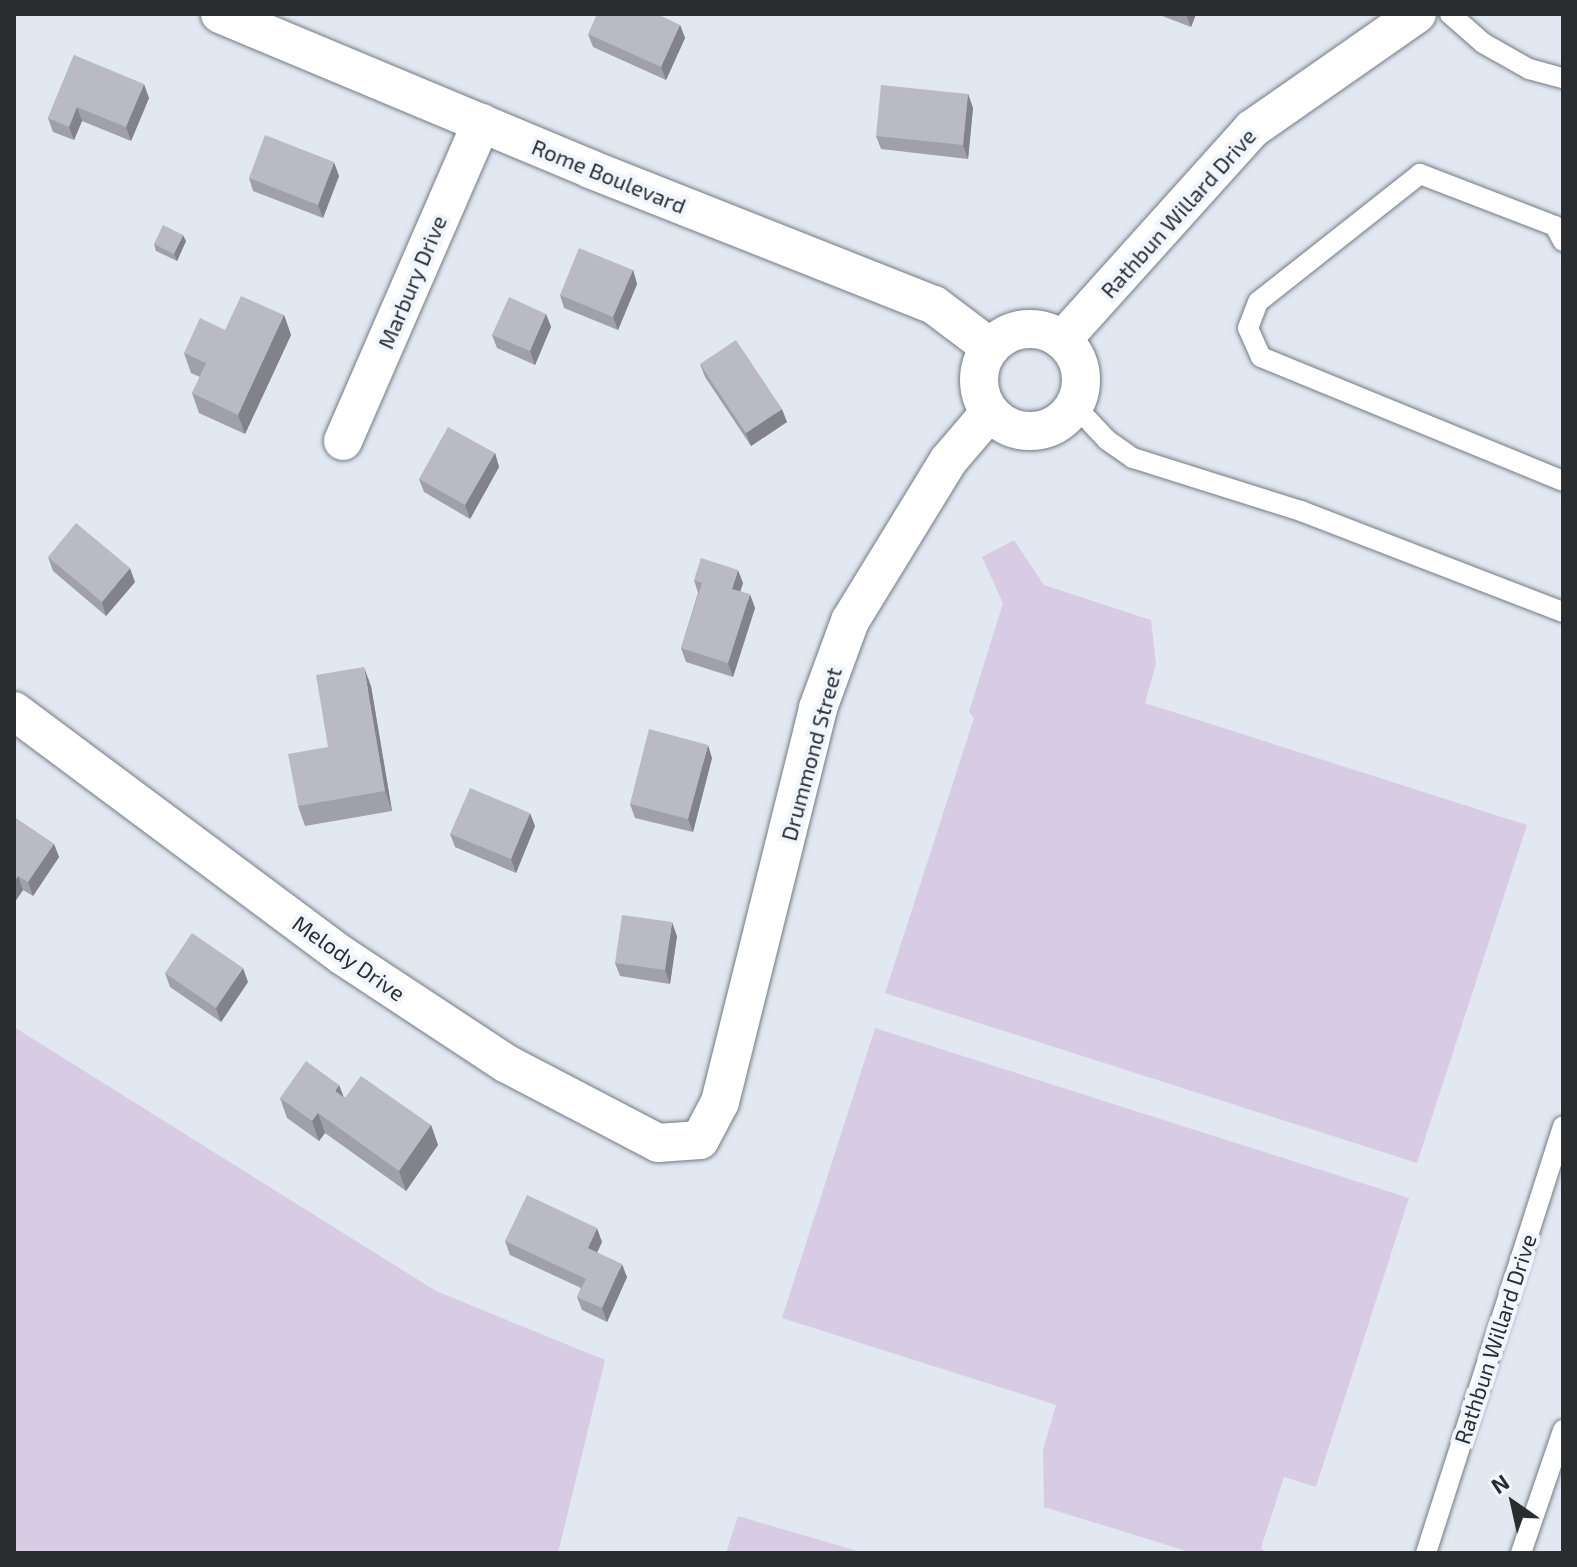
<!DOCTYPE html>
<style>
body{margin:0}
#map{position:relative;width:1577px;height:1567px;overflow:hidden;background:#e1e8f2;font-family:"Exo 2",sans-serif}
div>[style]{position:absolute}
.green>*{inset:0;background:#d8cce5}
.roads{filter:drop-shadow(0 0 2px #747b83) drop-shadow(0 0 2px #747b83)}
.service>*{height:20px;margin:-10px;padding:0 10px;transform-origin:10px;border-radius:10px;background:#fff}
.minor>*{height:38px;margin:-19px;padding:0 19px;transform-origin:19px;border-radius:19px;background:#fff}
.minor>.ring{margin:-19px;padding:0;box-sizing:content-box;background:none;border:38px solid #fff;border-radius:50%}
.wall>*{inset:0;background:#9fa0a9}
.shaded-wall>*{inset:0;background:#82828a}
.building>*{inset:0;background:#b9bac5}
span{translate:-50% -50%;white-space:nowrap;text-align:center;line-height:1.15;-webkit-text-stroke:8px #f0f6fd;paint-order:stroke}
.street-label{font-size:22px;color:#2a2d30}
.frame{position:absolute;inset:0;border:16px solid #2a2d30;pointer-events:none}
.north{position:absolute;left:1473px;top:1463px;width:80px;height:80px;-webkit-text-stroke:6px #f0f6fd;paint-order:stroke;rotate:326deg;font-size:22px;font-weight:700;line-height:32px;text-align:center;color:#2a2d30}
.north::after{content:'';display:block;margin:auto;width:28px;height:36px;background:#2a2d30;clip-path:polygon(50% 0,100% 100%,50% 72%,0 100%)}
</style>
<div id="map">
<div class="green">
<div style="clip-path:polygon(1014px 540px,1044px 585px,1151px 620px,1156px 664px,1145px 703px,1527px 825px,1417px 1163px,885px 993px,974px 718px,969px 712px,1003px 603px,982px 557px)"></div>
<div style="clip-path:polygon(14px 1027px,436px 1291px,605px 1360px,558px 1553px,14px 1553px)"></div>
<div style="clip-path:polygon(875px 1028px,1409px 1198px,1316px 1487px,1284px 1477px,1261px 1548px,1266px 1553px,1193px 1553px,1044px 1507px,1043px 1450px,1056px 1405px,782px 1318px)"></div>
<div style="clip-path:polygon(738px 1516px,864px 1553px,726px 1553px)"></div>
</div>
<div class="roads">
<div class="service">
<div style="left:1450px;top:14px;width:44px;rotate:41.3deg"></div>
<div style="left:1483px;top:43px;width:53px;rotate:29.5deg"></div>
<div style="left:1529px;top:69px;width:35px;rotate:15deg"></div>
<div style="left:1563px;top:241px;width:17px;rotate:-118deg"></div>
<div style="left:1555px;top:226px;width:145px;rotate:-158.9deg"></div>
<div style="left:1420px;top:174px;width:206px;rotate:141.7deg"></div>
<div style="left:1258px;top:302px;width:28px;rotate:111deg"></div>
<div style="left:1248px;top:328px;width:32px;rotate:66deg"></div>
<div style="left:1261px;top:357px;width:326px;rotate:22.3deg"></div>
<div style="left:1075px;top:406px;width:47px;rotate:46.7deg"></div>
<div style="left:1107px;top:440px;width:32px;rotate:35deg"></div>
<div style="left:1133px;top:458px;width:176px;rotate:17.5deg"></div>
<div style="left:1301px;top:511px;width:281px;rotate:21.1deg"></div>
<div style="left:1426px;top:1553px;width:448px;rotate:-72.2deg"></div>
<div style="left:1521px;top:1553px;width:130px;rotate:-71.1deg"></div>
</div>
<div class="minor">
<div style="left:220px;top:14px;width:401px;rotate:22.7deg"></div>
<div style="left:590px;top:169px;width:370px;rotate:21.6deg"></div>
<div style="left:934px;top:305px;width:71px;rotate:37deg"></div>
<div class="ring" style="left:979px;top:329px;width:64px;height:64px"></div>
<div style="left:1063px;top:339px;width:283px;rotate:-48deg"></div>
<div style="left:1252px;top:129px;width:201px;rotate:-34.9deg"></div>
<div style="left:343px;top:441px;width:347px;rotate:-66.5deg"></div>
<div style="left:14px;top:711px;width:410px;rotate:36.7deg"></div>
<div style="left:343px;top:956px;width:196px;rotate:33.4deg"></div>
<div style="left:507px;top:1064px;width:170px;rotate:27.6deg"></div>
<div style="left:658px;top:1143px;width:42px;rotate:-4.1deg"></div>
<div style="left:700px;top:1140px;width:43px;rotate:-62.2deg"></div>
<div style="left:720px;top:1102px;width:406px;rotate:-76deg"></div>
<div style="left:818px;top:708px;width:93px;rotate:-69.8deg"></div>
<div style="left:850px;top:621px;width:188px;rotate:-58.5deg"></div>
<div style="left:948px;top:461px;width:63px;rotate:-49.5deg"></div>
</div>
</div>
<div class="wall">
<div style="clip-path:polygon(1157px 14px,1196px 14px,1191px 27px)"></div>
<div style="clip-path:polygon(680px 25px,685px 38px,666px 80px,593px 47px,588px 34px)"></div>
<div style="clip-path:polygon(74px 55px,149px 98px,131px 141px,82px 121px,74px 140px,53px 132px,48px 118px)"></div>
<div style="clip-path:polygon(968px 94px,973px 108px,968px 159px,881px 149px,876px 136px)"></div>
<div style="clip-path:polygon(339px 176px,323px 218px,253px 191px,249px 178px)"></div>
<div style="clip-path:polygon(186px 241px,177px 261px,156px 251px,154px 244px)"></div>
<div style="clip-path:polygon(633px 270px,637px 284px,618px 330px,564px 308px,560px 295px)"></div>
<div style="clip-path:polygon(546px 314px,551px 327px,535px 365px,497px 348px,492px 335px)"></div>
<div style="clip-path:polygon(284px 315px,291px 335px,245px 434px,199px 413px,192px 393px,200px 377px,191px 373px,184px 353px,225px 330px)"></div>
<div style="clip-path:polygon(700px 364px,787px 422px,751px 446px,705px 377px)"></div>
<div style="clip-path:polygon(495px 453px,499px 467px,470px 519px,424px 492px,419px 479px)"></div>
<div style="clip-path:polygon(48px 557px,135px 582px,106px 616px,53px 571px)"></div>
<div style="clip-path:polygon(694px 580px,743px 583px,740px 591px,755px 608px,733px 677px,686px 662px,681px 648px,698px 593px)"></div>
<div style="clip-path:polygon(371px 686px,392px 811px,305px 826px,298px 806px,328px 747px)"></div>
<div style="clip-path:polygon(712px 758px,693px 832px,635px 818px,630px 804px)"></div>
<div style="clip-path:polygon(14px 817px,54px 844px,59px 857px,33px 896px,23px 890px,14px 903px)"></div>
<div style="clip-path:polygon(535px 826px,516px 873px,455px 847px,450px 834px)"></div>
<div style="clip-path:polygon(677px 936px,670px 984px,620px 976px,615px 963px)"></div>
<div style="clip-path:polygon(165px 973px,248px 982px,221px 1022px,170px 987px)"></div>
<div style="clip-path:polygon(344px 1097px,431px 1125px,438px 1145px,406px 1191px,325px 1133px,319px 1141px,287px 1118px,280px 1098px)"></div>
<div style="clip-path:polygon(505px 1241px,602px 1242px,597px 1252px,627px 1277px,607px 1322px,582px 1310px,577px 1297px,581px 1288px,510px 1255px)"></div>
</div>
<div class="shaded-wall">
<div style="clip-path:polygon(1186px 14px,1196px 14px,1191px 27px)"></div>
<div style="clip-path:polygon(680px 25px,685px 38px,666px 80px,661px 67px)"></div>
<div style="clip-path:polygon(144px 84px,149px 98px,131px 141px,126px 127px)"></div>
<div style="clip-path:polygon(968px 94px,973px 108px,968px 159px,963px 145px)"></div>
<div style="clip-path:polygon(77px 107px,82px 121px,74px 140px,69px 127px)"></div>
<div style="clip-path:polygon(334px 162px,339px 176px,323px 218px,318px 205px)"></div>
<div style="clip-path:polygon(183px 235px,186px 241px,177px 261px,174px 254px)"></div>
<div style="clip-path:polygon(633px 270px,637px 284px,618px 330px,613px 317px)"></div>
<div style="clip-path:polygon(546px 314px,551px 327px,535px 365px,530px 351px)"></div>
<div style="clip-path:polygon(284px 315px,291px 335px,245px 434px,238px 415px)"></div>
<div style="clip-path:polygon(782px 409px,787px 422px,751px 446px,746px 433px)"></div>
<div style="clip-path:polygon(495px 453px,499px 467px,470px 519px,465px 505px)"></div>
<div style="clip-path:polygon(130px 568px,135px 582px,106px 616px,102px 602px)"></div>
<div style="clip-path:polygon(738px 570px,743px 583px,737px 602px,732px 589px)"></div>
<div style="clip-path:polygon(750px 594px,755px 608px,733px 677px,728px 663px)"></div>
<div style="clip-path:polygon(364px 667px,371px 686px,392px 811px,385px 791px)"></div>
<div style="clip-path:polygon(708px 745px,712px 758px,693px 832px,688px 819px)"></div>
<div style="clip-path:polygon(530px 813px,535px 826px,516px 873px,511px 859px)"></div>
<div style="clip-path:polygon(54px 844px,59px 857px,33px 896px,28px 882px)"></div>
<div style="clip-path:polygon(18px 876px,23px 890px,14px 903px,14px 882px)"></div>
<div style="clip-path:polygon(672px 922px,677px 936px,670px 984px,665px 970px)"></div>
<div style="clip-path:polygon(243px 968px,248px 982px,221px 1022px,216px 1008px)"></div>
<div style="clip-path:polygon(339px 1085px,347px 1105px,335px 1091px)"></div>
<div style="clip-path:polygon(318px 1113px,325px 1133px,319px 1141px,312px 1121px)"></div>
<div style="clip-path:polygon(431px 1125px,438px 1145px,406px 1191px,399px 1171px)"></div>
<div style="clip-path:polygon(597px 1228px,602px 1242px,593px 1261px,588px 1248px)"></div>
<div style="clip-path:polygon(622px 1264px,627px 1277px,607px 1322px,602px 1308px)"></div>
</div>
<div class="building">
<div style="clip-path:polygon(597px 14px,657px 14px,680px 25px,661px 67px,588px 34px)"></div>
<div style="clip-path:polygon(74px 55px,144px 84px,126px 127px,77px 107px,69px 127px,48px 118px)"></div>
<div style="clip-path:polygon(881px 85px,968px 94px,963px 145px,876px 136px)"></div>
<div style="clip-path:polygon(265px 135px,334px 162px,318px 205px,249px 178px)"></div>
<div style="clip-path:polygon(163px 225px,183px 235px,174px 254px,154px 244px)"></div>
<div style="clip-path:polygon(579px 248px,633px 270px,613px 317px,560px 295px)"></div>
<div style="clip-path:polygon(241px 296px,284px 315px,238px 415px,192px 393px,206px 363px,184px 353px,200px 318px,225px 330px)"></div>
<div style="clip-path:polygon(509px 297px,546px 314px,530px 351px,492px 335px)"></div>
<div style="clip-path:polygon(736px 340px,782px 409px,746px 433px,700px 364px)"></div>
<div style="clip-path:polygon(448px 427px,495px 453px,465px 505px,419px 479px)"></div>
<div style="clip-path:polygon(76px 523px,130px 568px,102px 602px,48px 557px)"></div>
<div style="clip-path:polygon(701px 558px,738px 570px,732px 589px,750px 594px,728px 663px,681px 648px,702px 583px,694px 580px)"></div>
<div style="clip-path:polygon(364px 667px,385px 791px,298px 806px,288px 754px,328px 747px,316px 675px)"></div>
<div style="clip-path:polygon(649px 729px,708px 745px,688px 819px,630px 804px)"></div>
<div style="clip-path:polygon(470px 788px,530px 813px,511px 859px,450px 834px)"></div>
<div style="clip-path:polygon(14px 817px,54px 844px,28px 882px,18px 876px,14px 882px)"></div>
<div style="clip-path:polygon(622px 915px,672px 922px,665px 970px,615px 963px)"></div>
<div style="clip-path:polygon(192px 933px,243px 968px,216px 1008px,165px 973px)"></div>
<div style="clip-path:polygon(306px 1061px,339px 1085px,335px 1091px,345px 1098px,361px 1076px,431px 1125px,399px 1171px,318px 1113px,312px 1121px,280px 1098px)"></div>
<div style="clip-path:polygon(527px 1195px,597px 1228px,588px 1248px,622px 1264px,602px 1308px,577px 1297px,586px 1279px,505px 1241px)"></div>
</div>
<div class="street-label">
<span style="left:609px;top:176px;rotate:22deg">Rome Boulevard</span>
<span style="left:1178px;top:213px;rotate:-48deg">Rathbun Willard Drive</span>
<span style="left:412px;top:282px;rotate:-67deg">Marbury Drive</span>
<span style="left:811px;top:754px;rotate:-75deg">Drummond Street</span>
<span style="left:349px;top:958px;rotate:35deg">Melody Drive</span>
<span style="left:1495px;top:1339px;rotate:-72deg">Rathbun Willard Drive</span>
</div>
<div class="frame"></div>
<div class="north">N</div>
</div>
